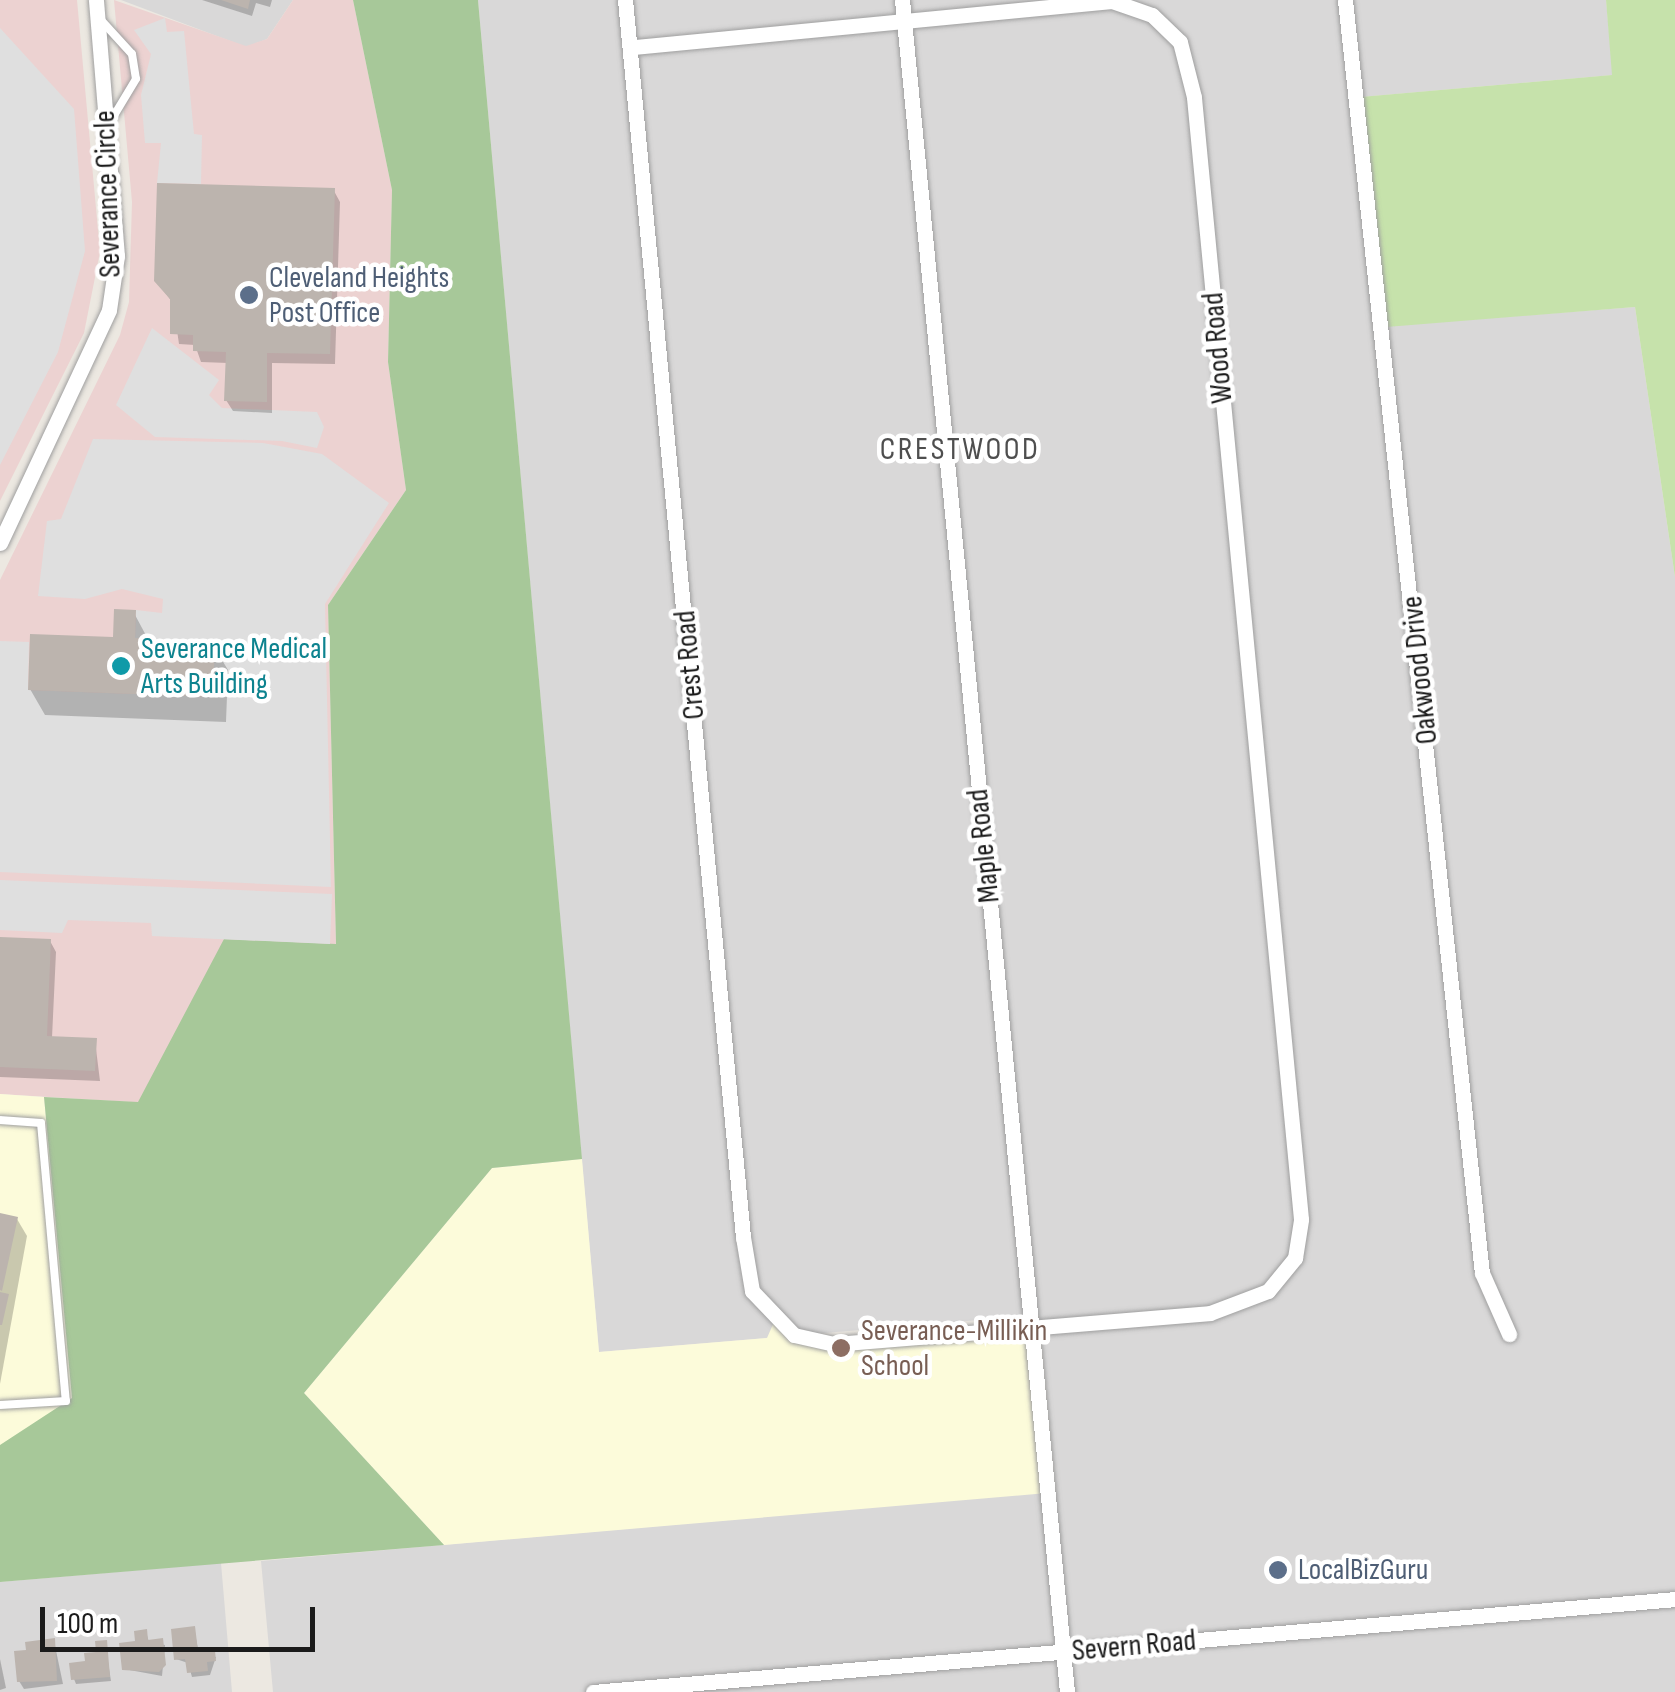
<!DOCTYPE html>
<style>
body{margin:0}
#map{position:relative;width:1675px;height:1692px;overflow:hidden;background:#ece8e1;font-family:"Sofia Sans Condensed",sans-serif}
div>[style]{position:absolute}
.residential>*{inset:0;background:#d9d8d8}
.commercial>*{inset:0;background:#ecd2d1}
.education>*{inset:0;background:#fcfbda}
.grass>*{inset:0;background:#c6e2ab}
.forest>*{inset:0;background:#a7c899}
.parking>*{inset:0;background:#dfdfdf}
.shadow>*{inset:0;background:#0003}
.building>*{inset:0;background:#bcb4ae}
.roads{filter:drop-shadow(0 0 2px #9f9f9f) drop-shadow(0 0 2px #9f9f9f)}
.service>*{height:8px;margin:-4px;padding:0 4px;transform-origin:4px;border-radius:4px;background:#fff}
.minor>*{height:15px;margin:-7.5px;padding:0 7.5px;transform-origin:7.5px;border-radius:7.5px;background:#fff}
.dots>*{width:28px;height:28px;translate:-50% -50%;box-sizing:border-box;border:5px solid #fff;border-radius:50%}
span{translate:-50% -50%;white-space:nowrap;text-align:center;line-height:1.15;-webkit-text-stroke:9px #fff;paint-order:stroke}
.street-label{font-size:30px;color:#1b1b1b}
.service-label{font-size:30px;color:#4e5e75}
.left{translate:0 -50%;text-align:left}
.culture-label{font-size:30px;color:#0d838f}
.education-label{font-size:30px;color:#785e54}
.neighbourhood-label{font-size:32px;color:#4e4e4e;letter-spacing:2.5px}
.scale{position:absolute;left:40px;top:1607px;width:275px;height:45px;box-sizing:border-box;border:5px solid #1b1b1b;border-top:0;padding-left:12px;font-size:30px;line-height:35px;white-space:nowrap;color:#1b1b1b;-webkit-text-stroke:8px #fff;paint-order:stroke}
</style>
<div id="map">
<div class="residential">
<div style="clip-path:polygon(121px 0,293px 0,267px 39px,246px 47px)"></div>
<div style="clip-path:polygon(478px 0,1606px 0,1613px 75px,1350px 98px,1374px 327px,1635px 307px,1675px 577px,1675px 1692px,273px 1692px,261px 1561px,1056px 1491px,1039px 1315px,599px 1352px)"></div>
<div style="clip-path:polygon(221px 1563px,232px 1692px,0 1692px,0 1582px)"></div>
</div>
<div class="commercial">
<div style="clip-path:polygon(0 0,77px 0,100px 252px,84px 333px,0 501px)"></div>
<div style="clip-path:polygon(114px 0,246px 46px,267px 39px,293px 0,353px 0,392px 190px,388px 362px,406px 490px,328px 605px,340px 1115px,0 1094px,0 580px,120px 335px,129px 302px,132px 202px)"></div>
</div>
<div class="education">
<div style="clip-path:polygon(0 1094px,44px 1097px,82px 1507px,0 1514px)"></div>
<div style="clip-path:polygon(582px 1159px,599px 1352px,767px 1338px,774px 1322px,814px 1341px,1031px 1326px,1047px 1493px,444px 1545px,304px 1393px,492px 1168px)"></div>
</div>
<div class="grass">
<div style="clip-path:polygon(1606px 0,1675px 0,1675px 577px,1635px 307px,1374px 328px,1349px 98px,1612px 75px)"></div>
</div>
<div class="forest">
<div style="clip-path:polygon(353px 0,478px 0,582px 1159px,492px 1168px,304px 1393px,444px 1545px,0 1582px,0 1445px,72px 1398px,44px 1097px,138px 1102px,224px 939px,336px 944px,328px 605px,406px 490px,388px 362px,392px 190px)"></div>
</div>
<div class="parking">
<div style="clip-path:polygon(165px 18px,167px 32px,184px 31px,194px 134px,202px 135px,201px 184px,157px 183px,161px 143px,145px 143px,141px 95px,151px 54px,134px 30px)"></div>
<div style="clip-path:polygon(0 28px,74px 109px,85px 251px,58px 352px,0 465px)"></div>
<div style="clip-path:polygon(152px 328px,219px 380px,209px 395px,222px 408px,317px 412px,324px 427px,317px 448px,282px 441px,155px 437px,116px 405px)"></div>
<div style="clip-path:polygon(93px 439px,263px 443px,322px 454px,389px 503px,325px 604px,331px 887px,0 872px,0 641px,29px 642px,28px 690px,213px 697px,214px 642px,135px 638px,136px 610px,162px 613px,163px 599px,122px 589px,85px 599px,38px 596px,47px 521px,61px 519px)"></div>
<div style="clip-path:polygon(0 880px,332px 894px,330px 944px,152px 936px,151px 923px,68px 920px,62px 933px,0 930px)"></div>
</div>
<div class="shadow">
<div style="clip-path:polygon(202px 0,272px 0,270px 7px,256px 3px,252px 16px)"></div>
<div style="clip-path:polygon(334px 191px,340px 202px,335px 364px,272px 363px,272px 413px,233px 411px,226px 400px,228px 363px,201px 362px,195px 345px,179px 344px,173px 303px,156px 281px)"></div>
<div style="clip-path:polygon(134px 613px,149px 641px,213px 645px,228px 670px,226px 722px,45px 715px,30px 689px,115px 640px)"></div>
<div style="clip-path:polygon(0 939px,50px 941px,56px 952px,52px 1038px,95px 1041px,100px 1081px,0 1077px)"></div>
<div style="clip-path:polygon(0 1215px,17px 1219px,27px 1236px,0 1384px)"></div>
<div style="clip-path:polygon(194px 1629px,199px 1654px,216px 1657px,210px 1675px,192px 1677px,188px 1663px,176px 1659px)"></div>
<div style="clip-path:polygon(146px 1632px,149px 1642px,165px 1645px,162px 1676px,124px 1669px)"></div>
<div style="clip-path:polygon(54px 1641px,63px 1684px,24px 1689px,19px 1681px)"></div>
<div style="clip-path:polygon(105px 1643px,111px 1681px,76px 1684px,74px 1679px)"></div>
<div style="clip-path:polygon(0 1659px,6px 1688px,0 1690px)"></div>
</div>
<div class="building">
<div style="clip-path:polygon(221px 0,250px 0,248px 9px)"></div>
<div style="clip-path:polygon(157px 183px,335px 188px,330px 354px,267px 353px,267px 402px,224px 401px,226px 352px,193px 351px,193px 335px,170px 334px,170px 299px,154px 281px)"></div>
<div style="clip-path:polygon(114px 609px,136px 610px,135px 638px,215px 642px,213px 697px,28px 690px,30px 634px,113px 637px)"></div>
<div style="clip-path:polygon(0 937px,51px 939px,47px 1036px,97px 1038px,95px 1071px,0 1067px)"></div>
<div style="clip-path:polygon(0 1213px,18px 1217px,2px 1291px,0 1290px)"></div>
<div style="clip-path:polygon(0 1292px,9px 1294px,2px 1325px,0 1325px)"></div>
<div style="clip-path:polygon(195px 1626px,198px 1651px,215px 1651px,216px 1661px,207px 1662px,208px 1671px,187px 1673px,185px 1659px,174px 1660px,171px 1629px)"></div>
<div style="clip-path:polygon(147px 1629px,148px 1640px,163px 1638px,166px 1665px,159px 1672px,122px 1670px,119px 1643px,135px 1641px,134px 1631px)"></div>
<div style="clip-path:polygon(55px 1638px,57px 1681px,17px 1682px,14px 1651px,26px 1650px,25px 1642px)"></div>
<div style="clip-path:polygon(107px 1640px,110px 1677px,71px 1680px,69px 1663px,85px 1661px,84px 1653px,96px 1652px,95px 1641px)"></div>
</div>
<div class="roads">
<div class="service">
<div style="left:100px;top:19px;width:47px;rotate:47.6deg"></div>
<div style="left:132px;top:54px;width:25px;rotate:81deg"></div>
<div style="left:136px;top:79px;width:56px;rotate:121.1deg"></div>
<div style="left:0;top:1120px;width:41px;rotate:4.2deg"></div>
<div style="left:41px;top:1123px;width:279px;rotate:84.9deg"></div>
<div style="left:66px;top:1401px;width:66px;rotate:176.5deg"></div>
</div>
<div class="minor">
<div style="left:625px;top:0;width:1243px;rotate:84.55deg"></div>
<div style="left:743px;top:1237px;width:55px;rotate:80.5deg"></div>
<div style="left:752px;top:1291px;width:61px;rotate:46.3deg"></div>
<div style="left:794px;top:1335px;width:41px;rotate:12.7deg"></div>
<div style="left:834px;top:1344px;width:377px;rotate:-4.7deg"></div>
<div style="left:1210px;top:1313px;width:62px;rotate:-20.8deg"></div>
<div style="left:1268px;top:1291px;width:43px;rotate:-50.7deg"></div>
<div style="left:1295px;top:1258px;width:39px;rotate:-81deg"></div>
<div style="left:1301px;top:1219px;width:1127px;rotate:-95.45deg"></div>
<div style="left:1194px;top:97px;width:57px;rotate:-104.3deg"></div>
<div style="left:1180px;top:42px;width:39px;rotate:-136deg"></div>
<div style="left:1152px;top:15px;width:42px;rotate:-160.7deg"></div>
<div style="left:1112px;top:1px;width:484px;rotate:174.5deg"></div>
<div style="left:902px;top:0;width:1700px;rotate:84.43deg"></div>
<div style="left:1345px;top:0;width:1280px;rotate:83.86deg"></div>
<div style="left:1482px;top:1273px;width:67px;rotate:66.1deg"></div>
<div style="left:0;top:543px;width:257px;rotate:-64.9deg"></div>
<div style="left:109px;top:310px;width:55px;rotate:-81.6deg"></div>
<div style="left:117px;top:256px;width:257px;rotate:-94.7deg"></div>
<div style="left:593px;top:1692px;width:1086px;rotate:-4.91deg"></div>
</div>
</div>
<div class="dots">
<div style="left:249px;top:295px;background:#5c6f8a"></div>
<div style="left:121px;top:666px;background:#0f9aa8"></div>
<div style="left:841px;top:1348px;background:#8d6e63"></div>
<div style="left:1278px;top:1570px;background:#5c6f8a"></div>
</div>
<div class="street-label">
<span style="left:108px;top:194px;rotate:-92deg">Severance Circle</span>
<span style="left:1218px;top:348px;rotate:-95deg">Wood Road</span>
<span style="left:690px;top:665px;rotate:-95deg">Crest Road</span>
<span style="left:1420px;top:670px;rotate:-96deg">Oakwood Drive</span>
<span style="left:984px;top:846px;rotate:-96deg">Maple Road</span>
<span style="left:1134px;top:1646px;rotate:-5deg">Severn Road</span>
</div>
<div class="service-label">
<span class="left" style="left:269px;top:295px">Cleveland Heights<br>Post Office</span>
<span class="left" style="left:1298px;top:1570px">LocalBizGuru</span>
</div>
<div class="culture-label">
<span class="left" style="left:141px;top:666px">Severance Medical<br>Arts Building</span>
</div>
<div class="education-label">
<span class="left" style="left:861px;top:1348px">Severance-Millikin<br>School</span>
</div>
<div class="neighbourhood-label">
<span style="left:960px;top:450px">CRESTWOOD</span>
</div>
<div class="scale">100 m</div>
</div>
